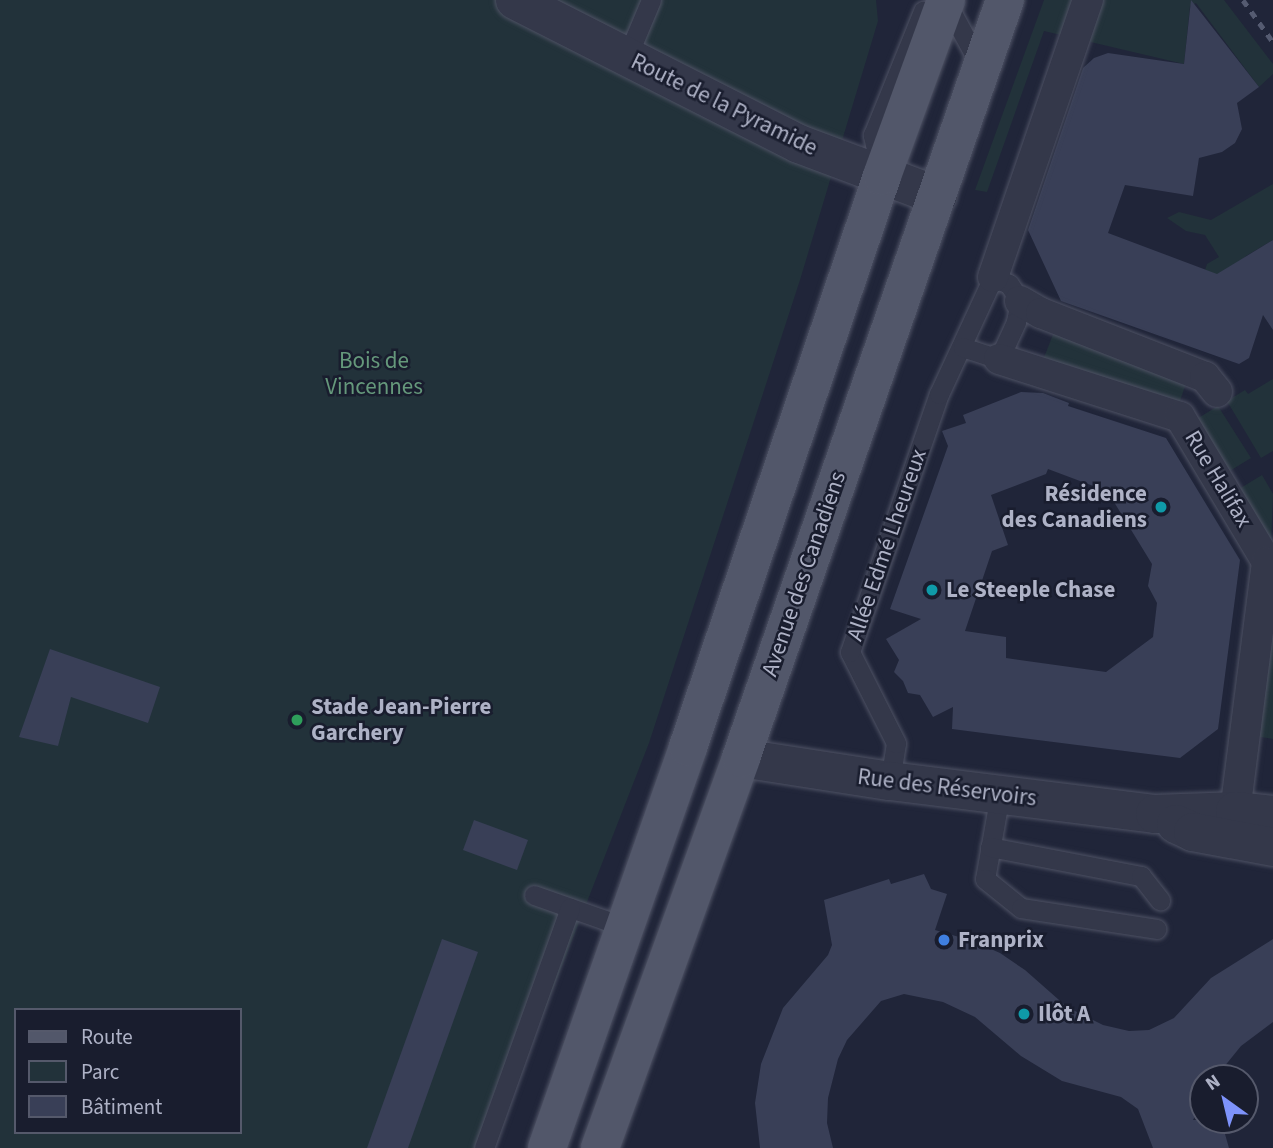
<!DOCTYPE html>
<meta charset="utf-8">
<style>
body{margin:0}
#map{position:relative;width:1273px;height:1148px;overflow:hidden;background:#202539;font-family:"Source Sans 3",sans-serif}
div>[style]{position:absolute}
.green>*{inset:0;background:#22323a}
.building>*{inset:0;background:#393f57}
.roads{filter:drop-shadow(0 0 2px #4e5264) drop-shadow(0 0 2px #4e5264)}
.service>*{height:19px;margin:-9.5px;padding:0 9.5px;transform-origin:9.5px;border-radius:9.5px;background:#34384a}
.pedestrian>*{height:30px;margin:-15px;padding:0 15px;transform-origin:15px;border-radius:15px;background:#34384a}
.minor>*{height:38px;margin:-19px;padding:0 19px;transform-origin:19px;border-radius:19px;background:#34384a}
.tertiary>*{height:38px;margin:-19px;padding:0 19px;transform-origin:19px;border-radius:19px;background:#34384a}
.primary>*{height:38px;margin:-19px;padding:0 19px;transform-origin:19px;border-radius:19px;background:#52576a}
.rail>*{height:5px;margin-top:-2.5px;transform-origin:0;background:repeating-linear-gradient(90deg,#555b71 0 7px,transparent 0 14px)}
.dots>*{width:19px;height:19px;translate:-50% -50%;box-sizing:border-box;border:4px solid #191d2e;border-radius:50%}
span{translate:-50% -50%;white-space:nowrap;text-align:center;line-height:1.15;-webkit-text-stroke:5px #191d2e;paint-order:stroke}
.street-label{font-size:23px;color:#aeb2c6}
.park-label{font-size:23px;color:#65987b}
.poi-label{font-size:23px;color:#aeb2c6;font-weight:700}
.right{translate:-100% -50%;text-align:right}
.left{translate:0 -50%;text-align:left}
.legend{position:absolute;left:14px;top:1008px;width:228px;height:126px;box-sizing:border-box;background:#191d2e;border:2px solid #55596b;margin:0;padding:9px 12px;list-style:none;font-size:21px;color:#aeb2c6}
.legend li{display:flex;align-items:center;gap:14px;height:35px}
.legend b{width:35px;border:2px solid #55596b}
.north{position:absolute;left:1189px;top:1064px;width:70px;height:70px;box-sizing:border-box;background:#191d2e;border:2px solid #55596b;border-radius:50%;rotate:326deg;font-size:19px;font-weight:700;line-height:28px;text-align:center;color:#aeb2c6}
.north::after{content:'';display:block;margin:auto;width:24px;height:32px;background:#7e93fb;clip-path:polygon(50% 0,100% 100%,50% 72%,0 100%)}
</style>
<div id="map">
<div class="green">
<div style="clip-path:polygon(evenodd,0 0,876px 0,878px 21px,800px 280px,649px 743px,491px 1148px,0 1148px,0 0,16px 1010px,240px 1010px,240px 1132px,16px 1132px,16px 1010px)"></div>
<div style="clip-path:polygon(1044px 0,1224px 0,1273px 64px,1273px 74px,1259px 87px,1196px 3px,1190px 6px,1184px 64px,1044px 31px,987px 192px,975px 190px)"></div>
<div style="clip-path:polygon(1273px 184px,1273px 240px,1246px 256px,1218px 281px,1205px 270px,1207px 264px,1219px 257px,1205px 235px,1186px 231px,1167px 218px,1179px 212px,1211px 220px)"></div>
<div style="clip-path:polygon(1054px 332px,1187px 381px,1177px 409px,1043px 360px)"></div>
<div style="clip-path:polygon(1273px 379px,1273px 451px,1261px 458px,1227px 401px,1245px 390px,1248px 394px)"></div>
<div style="clip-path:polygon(1218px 406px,1251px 458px,1228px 472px,1195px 420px)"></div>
<div style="clip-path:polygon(1262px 475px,1273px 494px,1271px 544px,1239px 489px)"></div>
<div style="clip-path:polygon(1273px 587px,1273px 739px,1254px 736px)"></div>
</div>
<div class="building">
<div style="clip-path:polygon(1191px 0,1259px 87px,1237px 103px,1242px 129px,1235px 143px,1222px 152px,1199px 158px,1193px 196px,1125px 185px,1108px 233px,1217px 274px,1273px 240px,1273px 330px,1263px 315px,1249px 358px,1239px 364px,1061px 301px,1028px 230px,1083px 68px,1094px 58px,1108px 53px,1184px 64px)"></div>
<div style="clip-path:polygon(evenodd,1021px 392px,1043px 393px,1069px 403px,1068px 406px,1166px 438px,1240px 560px,1218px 729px,1180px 758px,952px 729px,953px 707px,933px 717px,920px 695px,908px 693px,903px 681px,894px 672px,899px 660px,886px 639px,921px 619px,890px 609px,948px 446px,942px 431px,966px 423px,963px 415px,1021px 392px,1048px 469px,1104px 490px,1101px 497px,1114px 502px,1152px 564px,1148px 586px,1157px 603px,1153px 637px,1106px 672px,1006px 658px,1006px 637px,965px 631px,992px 551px,1008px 545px,991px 495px,1046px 474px,1048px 469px)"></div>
<div style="clip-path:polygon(50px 649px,160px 687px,148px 723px,71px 697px,58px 746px,19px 737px)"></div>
<div style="clip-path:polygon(474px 820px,528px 840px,517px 870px,463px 850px)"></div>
<div style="clip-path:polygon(924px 874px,931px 889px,947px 894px,935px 930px,973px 941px,1000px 953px,1025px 970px,1067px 1007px,1103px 1025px,1129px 1031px,1149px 1030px,1174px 1018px,1211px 978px,1273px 939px,1273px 1022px,1241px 1046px,1215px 1078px,1203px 1078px,1203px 1101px,1193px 1120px,1221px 1120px,1229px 1148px,1153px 1148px,1138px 1109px,1121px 1097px,1062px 1081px,1021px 1056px,975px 1017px,943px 1002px,904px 994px,881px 1001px,847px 1040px,838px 1059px,828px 1098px,827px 1123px,833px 1148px,760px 1148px,755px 1103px,761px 1064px,783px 1008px,828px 955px,832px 945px,824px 900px,889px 879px,891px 884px)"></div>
<div style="clip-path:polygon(442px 939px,478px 952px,408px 1148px,367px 1148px)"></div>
</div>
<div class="roads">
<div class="service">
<div style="left:946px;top:2px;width:72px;rotate:61.6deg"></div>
<div style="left:627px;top:57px;width:62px;rotate:-67.2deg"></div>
<div style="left:880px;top:166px;width:32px;rotate:-103deg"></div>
<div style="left:873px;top:135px;width:134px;rotate:-68deg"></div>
<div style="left:890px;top:781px;width:38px;rotate:-81deg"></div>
<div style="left:896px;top:743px;width:102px;rotate:-116.8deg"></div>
<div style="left:850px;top:652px;width:273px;rotate:-71deg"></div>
<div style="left:939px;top:394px;width:129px;rotate:-65.2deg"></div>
<div style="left:993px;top:277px;width:17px;rotate:24deg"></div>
<div style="left:1009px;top:284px;width:20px;rotate:57deg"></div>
<div style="left:1020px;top:301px;width:21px;rotate:101deg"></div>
<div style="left:1016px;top:322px;width:41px;rotate:114.7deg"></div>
<div style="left:999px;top:359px;width:38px;rotate:-162deg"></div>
<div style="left:1000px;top:794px;width:86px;rotate:100deg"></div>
<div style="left:985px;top:879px;width:46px;rotate:38.9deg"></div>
<div style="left:1021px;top:908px;width:137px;rotate:8.8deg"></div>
<div style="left:990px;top:847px;width:154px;rotate:10.9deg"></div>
<div style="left:1141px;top:876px;width:31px;rotate:52deg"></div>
<div style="left:534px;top:895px;width:96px;rotate:19.4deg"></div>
<div style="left:484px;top:1148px;width:255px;rotate:-70.3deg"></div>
</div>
<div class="pedestrian">
<div style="left:993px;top:277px;width:293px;rotate:-71.1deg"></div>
<div style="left:1020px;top:301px;width:24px;rotate:30deg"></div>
<div style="left:1041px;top:313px;width:176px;rotate:21.3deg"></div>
<div style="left:1205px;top:377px;width:19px;rotate:51deg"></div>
<div style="left:999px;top:359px;width:190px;rotate:17.8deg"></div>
<div style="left:1180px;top:417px;width:169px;rotate:59deg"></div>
<div style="left:1267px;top:562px;width:251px;rotate:97.3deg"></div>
</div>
<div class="minor">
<div style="left:741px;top:758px;width:151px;rotate:8.8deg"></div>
<div style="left:890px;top:781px;width:267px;rotate:7.1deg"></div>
<div style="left:1155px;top:814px;width:80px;rotate:-2.1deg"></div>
<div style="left:1235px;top:811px;width:38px;rotate:6deg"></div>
<div style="left:1176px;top:824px;width:19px;rotate:25deg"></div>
<div style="left:1193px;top:832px;width:81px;rotate:10.6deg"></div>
</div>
<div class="tertiary">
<div style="left:515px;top:0;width:318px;rotate:26.9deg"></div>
<div style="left:799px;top:144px;width:148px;rotate:20.5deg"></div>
</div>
<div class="primary">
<div style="left:547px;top:1148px;width:425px;rotate:-70.6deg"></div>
<div style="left:688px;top:747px;width:603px;rotate:-71.23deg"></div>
<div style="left:882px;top:176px;width:187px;rotate:-70deg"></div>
<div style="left:600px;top:1148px;width:415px;rotate:-70.1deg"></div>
<div style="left:741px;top:758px;width:803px;rotate:-70.8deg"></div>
</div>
</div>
<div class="rail">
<div style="left:1243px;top:0;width:52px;rotate:54.5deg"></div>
</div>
<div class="dots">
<div style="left:1161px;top:507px;background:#0f9aa8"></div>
<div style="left:932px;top:590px;background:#0f9aa8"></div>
<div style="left:297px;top:720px;background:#2e9e5b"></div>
<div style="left:944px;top:940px;background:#3f7fe0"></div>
<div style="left:1024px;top:1014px;background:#0f9aa8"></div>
</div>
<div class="street-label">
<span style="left:724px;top:105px;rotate:26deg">Route de la Pyramide</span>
<span style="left:1218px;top:479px;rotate:59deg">Rue Halifax</span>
<span style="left:887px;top:545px;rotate:-71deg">Allée Edmé Lheureux</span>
<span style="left:804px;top:574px;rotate:-71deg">Avenue des Canadiens</span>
<span style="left:947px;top:788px;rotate:7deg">Rue des Réservoirs</span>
</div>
<div class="park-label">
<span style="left:374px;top:374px">Bois de<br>Vincennes</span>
</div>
<div class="poi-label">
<span class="right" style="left:1147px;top:507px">Résidence<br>des Canadiens</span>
<span class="left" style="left:946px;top:590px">Le Steeple Chase</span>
<span class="left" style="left:311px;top:720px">Stade Jean-Pierre<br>Garchery</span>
<span class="left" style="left:958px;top:940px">Franprix</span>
<span class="left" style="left:1038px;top:1014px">Ilôt A</span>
</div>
<ul class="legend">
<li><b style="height:9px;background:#52576a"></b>Route</li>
<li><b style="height:19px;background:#22323a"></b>Parc</li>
<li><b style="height:19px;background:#393f57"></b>Bâtiment</li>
</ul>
<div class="north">N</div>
</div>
